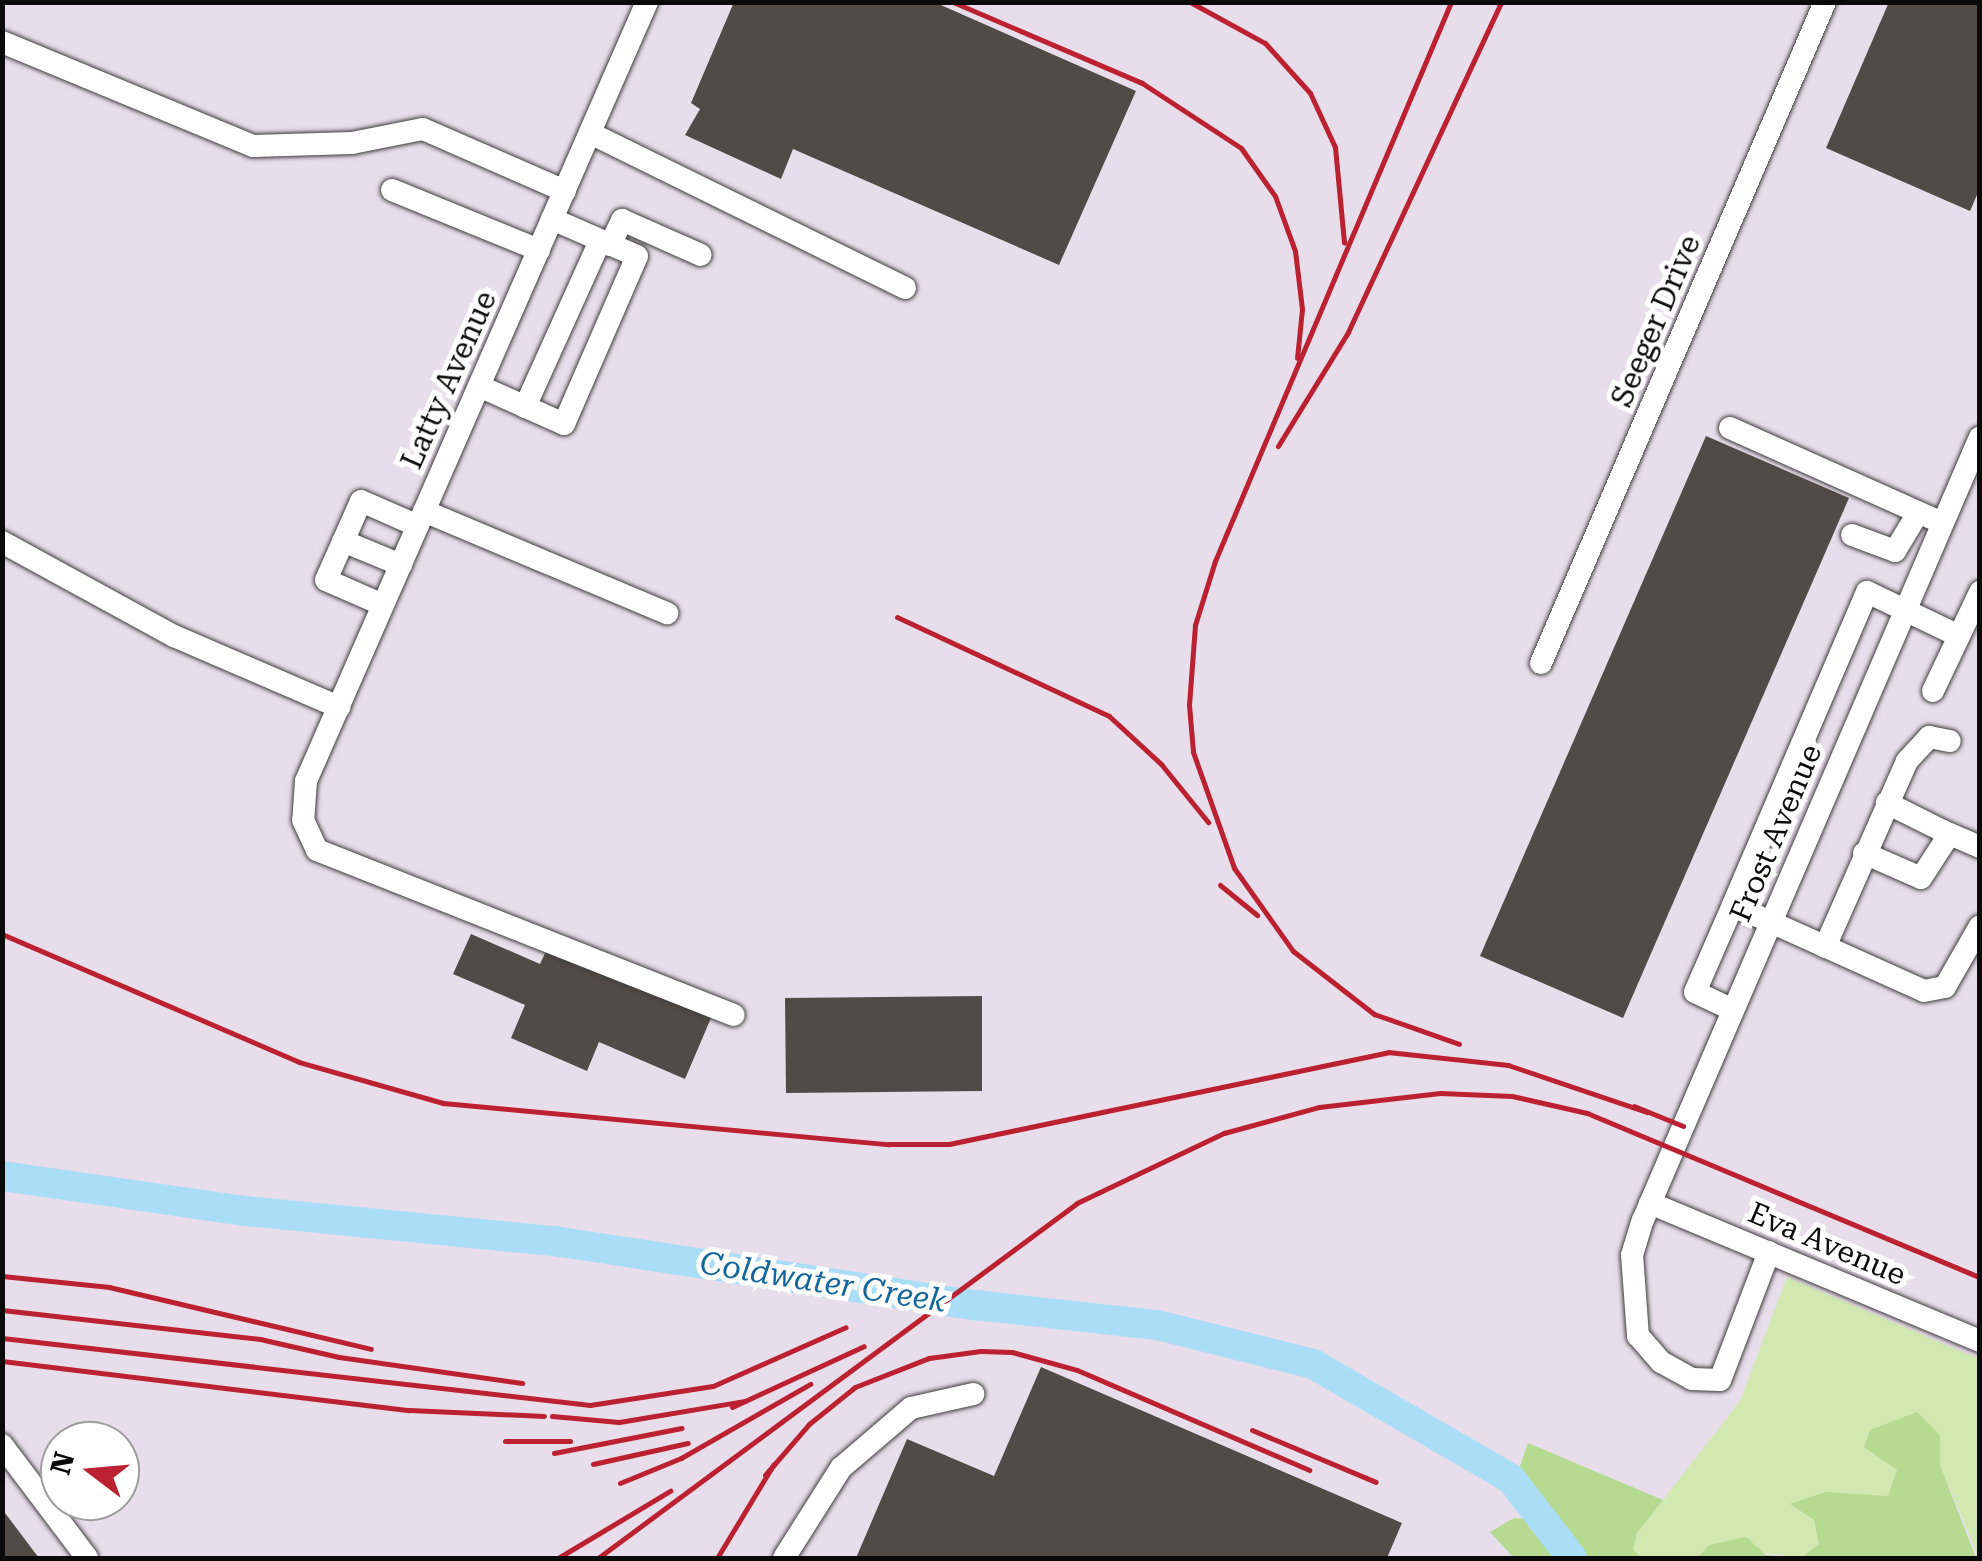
<!DOCTYPE html>
<style>
body{margin:0}
#map{position:relative;width:1982px;height:1561px;overflow:hidden;background:#fff9e7;font-family:"Roboto Serif",serif}
div>[style]{position:absolute}
.industrial>*{inset:0;background:#e8ddea}
.green>*{inset:0;background:#d1e9b1}
.forest>*{inset:0;background:#b5da90}
.river>*{height:30px;margin:-15px;padding:0 15px;transform-origin:15px;border-radius:15px;background:#aadef7}
.building>*{inset:0;background:#524a46}
.roads{filter:drop-shadow(0 0 2px #3d3d3d) drop-shadow(0 0 2px #3d3d3d)}
.minor>*{height:22px;margin:-11px;padding:0 11px;transform-origin:11px;border-radius:11px;background:#fff}
.rail>*{height:5px;margin:-2.5px;padding:0 2.5px;transform-origin:2.5px;border-radius:2.5px;background:#bb2130}
span{translate:-50% -50%;white-space:nowrap;text-align:center;line-height:1.15;-webkit-text-stroke:10px #fff;paint-order:stroke}
.street-label{font-size:30px;color:#0a0a0a}
.water-label{font-size:32px;color:#13679c;font-style:italic}
.frame{position:absolute;inset:0;border:5px solid #0a0a0a;pointer-events:none}
.north{position:absolute;left:40px;top:1421px;width:100px;height:100px;box-sizing:border-box;background:#fff;border:2px solid #9d9d9d;border-radius:50%;rotate:286deg;font-size:28px;font-weight:700;line-height:40px;text-align:center;color:#0a0a0a}
.north::after{content:'';display:block;margin:auto;width:35px;height:45px;background:#bb2130;clip-path:polygon(50% 0,100% 100%,50% 72%,0 100%)}
</style>
<div id="map">
<div class="industrial">
<div style="clip-path:polygon(evenodd,3px 3px,1979px 3px,1979px 1558px,3px 1558px,3px 3px,60px 1441px,120px 1441px,120px 1501px,60px 1501px,60px 1441px)"></div>
</div>
<div class="green">
<div style="clip-path:polygon(1787px 1277px,1979px 1359px,1979px 1558px,1940px 1465px,1940px 1435px,1870px 1430px,1864px 1447px,1897px 1470px,1888px 1496px,1825px 1493px,1791px 1505px,1814px 1520px,1819px 1544px,1801px 1558px,1709px 1545px,1697px 1558px,1642px 1558px,1633px 1550px,1637px 1533px,1740px 1401px)"></div>
</div>
<div class="forest">
<div style="clip-path:polygon(1917px 1412px,1940px 1435px,1940px 1465px,1976px 1558px,1697px 1558px,1709px 1545px,1746px 1537px,1766px 1555px,1801px 1558px,1819px 1544px,1814px 1520px,1790px 1504px,1825px 1492px,1888px 1496px,1897px 1470px,1864px 1447px,1870px 1430px)"></div>
<div style="clip-path:polygon(1528px 1443px,1663px 1500px,1637px 1533px,1633px 1550px,1642px 1558px,1587px 1558px,1518px 1472px)"></div>
<div style="clip-path:polygon(1514px 1518px,1527px 1519px,1560px 1558px,1514px 1558px,1490px 1532px)"></div>
</div>
<div class="river">
<div style="left:2px;top:1176px;width:246px;rotate:8.2deg"></div>
<div style="left:246px;top:1211px;width:317px;rotate:5.6deg"></div>
<div style="left:561px;top:1242px;width:419px;rotate:8.7deg"></div>
<div style="left:975px;top:1305px;width:183px;rotate:6.3deg"></div>
<div style="left:1157px;top:1325px;width:161px;rotate:14deg"></div>
<div style="left:1313px;top:1364px;width:229px;rotate:30.1deg"></div>
<div style="left:1511px;top:1479px;width:100px;rotate:52.3deg"></div>
</div>
<div class="building">
<div style="clip-path:polygon(734px 2px,934px 2px,1136px 91px,1059px 265px,793px 149px,781px 179px,685px 135px,700px 109px,691px 103px)"></div>
<div style="clip-path:polygon(1889px 2px,1980px 2px,1980px 188px,1970px 211px,1826px 148px)"></div>
<div style="clip-path:polygon(1706px 436px,1849px 498px,1623px 1018px,1480px 956px)"></div>
<div style="clip-path:polygon(471px 934px,540px 964px,548px 947px,711px 1018px,685px 1079px,599px 1042px,587px 1071px,511px 1038px,525px 1005px,453px 974px)"></div>
<div style="clip-path:polygon(982px 996px,982px 1091px,786px 1093px,785px 998px)"></div>
<div style="clip-path:polygon(1041px 1367px,1402px 1523px,1387px 1558px,856px 1558px,907px 1439px,994px 1476px)"></div>
<div style="clip-path:polygon(2px 1509px,39px 1558px,2px 1558px)"></div>
</div>
<div class="roads">
<div class="minor">
<div style="left:647px;top:2px;width:850px;rotate:113.64deg"></div>
<div style="left:306px;top:781px;width:39px;rotate:94deg"></div>
<div style="left:303px;top:820px;width:33px;rotate:65deg"></div>
<div style="left:317px;top:850px;width:448px;rotate:21.6deg"></div>
<div style="left:2px;top:42px;width:272px;rotate:22.5deg"></div>
<div style="left:253px;top:146px;width:99px;rotate:-1.7deg"></div>
<div style="left:352px;top:143px;width:72px;rotate:-11.2deg"></div>
<div style="left:423px;top:129px;width:155px;rotate:23.6deg"></div>
<div style="left:590px;top:133px;width:351px;rotate:26.2deg"></div>
<div style="left:392px;top:190px;width:159px;rotate:22.2deg"></div>
<div style="left:610px;top:245px;width:28px;rotate:-64deg"></div>
<div style="left:622px;top:220px;width:86px;rotate:23.9deg"></div>
<div style="left:479px;top:386px;width:93px;rotate:24.1deg"></div>
<div style="left:564px;top:424px;width:183px;rotate:-66.5deg"></div>
<div style="left:637px;top:256px;width:93px;rotate:-156.5deg"></div>
<div style="left:525px;top:407px;width:182px;rotate:-65.7deg"></div>
<div style="left:1730px;top:428px;width:232px;rotate:24.1deg"></div>
<div style="left:424px;top:511px;width:264px;rotate:22.8deg"></div>
<div style="left:1852px;top:535px;width:46px;rotate:20.4deg"></div>
<div style="left:1895px;top:551px;width:44px;rotate:-58.8deg"></div>
<div style="left:343px;top:541px;width:63px;rotate:22.5deg"></div>
<div style="left:2px;top:542px;width:196px;rotate:28.7deg"></div>
<div style="left:174px;top:636px;width:180px;rotate:23.3deg"></div>
<div style="left:383px;top:605px;width:62px;rotate:-156.3deg"></div>
<div style="left:326px;top:580px;width:86px;rotate:-66.1deg"></div>
<div style="left:361px;top:501px;width:62px;rotate:23.7deg"></div>
<div style="left:1959px;top:636px;width:102px;rotate:-154.4deg"></div>
<div style="left:1867px;top:592px;width:340px;rotate:113.2deg"></div>
<div style="left:1733px;top:905px;width:209px;rotate:24.2deg"></div>
<div style="left:1924px;top:991px;width:21px;rotate:-11deg"></div>
<div style="left:1945px;top:987px;width:70px;rotate:-60.2deg"></div>
<div style="left:1541px;top:663px;width:719px;rotate:-66.75deg"></div>
<div style="left:1933px;top:691px;width:110px;rotate:-64.6deg"></div>
<div style="left:1943px;top:831px;width:40px;rotate:23.4deg"></div>
<div style="left:1864px;top:853px;width:62px;rotate:23.7deg"></div>
<div style="left:1921px;top:878px;width:44px;rotate:-57deg"></div>
<div style="left:1945px;top:841px;width:10px;rotate:-101deg"></div>
<div style="left:1943px;top:831px;width:63px;rotate:-153.4deg"></div>
<div style="left:1825px;top:947px;width:203px;rotate:-66.2deg"></div>
<div style="left:1907px;top:761px;width:33px;rotate:-47deg"></div>
<div style="left:1929px;top:737px;width:21px;rotate:11deg"></div>
<div style="left:1733px;top:1010px;width:42px;rotate:-154.7deg"></div>
<div style="left:1695px;top:992px;width:95px;rotate:-66.4deg"></div>
<div style="left:1650px;top:1203px;width:358px;rotate:22.7deg"></div>
<div style="left:1769px;top:1252px;width:137px;rotate:110.9deg"></div>
<div style="left:1720px;top:1380px;width:28px;rotate:-178deg"></div>
<div style="left:1692px;top:1379px;width:35px;rotate:-151deg"></div>
<div style="left:1661px;top:1362px;width:35px;rotate:-131deg"></div>
<div style="left:1638px;top:1336px;width:81px;rotate:-94.2deg"></div>
<div style="left:1632px;top:1255px;width:37px;rotate:-73deg"></div>
<div style="left:1643px;top:1220px;width:852px;rotate:-66.71deg"></div>
<div style="left:2px;top:1445px;width:141px;rotate:53deg"></div>
<div style="left:784px;top:1558px;width:107px;rotate:-57.7deg"></div>
<div style="left:841px;top:1468px;width:92px;rotate:-40.6deg"></div>
<div style="left:911px;top:1408px;width:64px;rotate:-12.7deg"></div>
</div>
</div>
<div class="rail">
<div style="left:953px;top:2px;width:206px;rotate:23.2deg"></div>
<div style="left:1142px;top:83px;width:118px;rotate:33.3deg"></div>
<div style="left:1241px;top:148px;width:59px;rotate:54.7deg"></div>
<div style="left:1275px;top:196px;width:59px;rotate:70deg"></div>
<div style="left:1295px;top:251px;width:58px;rotate:83.1deg"></div>
<div style="left:1302px;top:309px;width:49px;rotate:95.8deg"></div>
<div style="left:1190px;top:2px;width:85px;rotate:28.7deg"></div>
<div style="left:1265px;top:43px;width:67px;rotate:48deg"></div>
<div style="left:1310px;top:93px;width:60px;rotate:65.2deg"></div>
<div style="left:1335px;top:147px;width:96px;rotate:84.6deg"></div>
<div style="left:1451px;top:2px;width:607px;rotate:112.89deg"></div>
<div style="left:1215px;top:561px;width:67px;rotate:107.4deg"></div>
<div style="left:1195px;top:625px;width:80px;rotate:94.3deg"></div>
<div style="left:1189px;top:705px;width:47px;rotate:85.1deg"></div>
<div style="left:1193px;top:752px;width:123px;rotate:70.5deg"></div>
<div style="left:1234px;top:868px;width:102px;rotate:54.6deg"></div>
<div style="left:1293px;top:951px;width:103px;rotate:37.9deg"></div>
<div style="left:1374px;top:1014px;width:90px;rotate:19.4deg"></div>
<div style="left:1278px;top:446px;width:134px;rotate:-58.4deg"></div>
<div style="left:1348px;top:332px;width:364px;rotate:-65.1deg"></div>
<div style="left:897px;top:617px;width:234px;rotate:25deg"></div>
<div style="left:1109px;top:716px;width:71px;rotate:42.7deg"></div>
<div style="left:1161px;top:764px;width:75px;rotate:51deg"></div>
<div style="left:1220px;top:885px;width:48px;rotate:39deg"></div>
<div style="left:2px;top:934px;width:323px;rotate:23.3deg"></div>
<div style="left:299px;top:1062px;width:150px;rotate:15.9deg"></div>
<div style="left:443px;top:1103px;width:448px;rotate:5.3deg"></div>
<div style="left:889px;top:1144px;width:60px"></div>
<div style="left:949px;top:1144px;width:449px;rotate:-11.8deg"></div>
<div style="left:1388px;top:1052px;width:121px;rotate:6.2deg"></div>
<div style="left:1508px;top:1065px;width:147px;rotate:18.7deg"></div>
<div style="left:1634px;top:1106px;width:53px;rotate:22.2deg"></div>
<div style="left:2px;top:1276px;width:108px;rotate:5.9deg"></div>
<div style="left:109px;top:1287px;width:269px;rotate:13.3deg"></div>
<div style="left:2px;top:1310px;width:260px;rotate:6.4deg"></div>
<div style="left:260px;top:1339px;width:81px;rotate:12.8deg"></div>
<div style="left:339px;top:1357px;width:185px;rotate:8.1deg"></div>
<div style="left:2px;top:1338px;width:592px;rotate:6.5deg"></div>
<div style="left:590px;top:1405px;width:124px;rotate:-8.8deg"></div>
<div style="left:713px;top:1386px;width:145px;rotate:-23.9deg"></div>
<div style="left:2px;top:1361px;width:410px;rotate:6.9deg"></div>
<div style="left:409px;top:1410px;width:135px;rotate:2.5deg"></div>
<div style="left:732px;top:1407px;width:145px;rotate:-24.8deg"></div>
<div style="left:552px;top:1416px;width:67px;rotate:5.1deg"></div>
<div style="left:619px;top:1422px;width:128px;rotate:-9.5deg"></div>
<div style="left:1252px;top:1430px;width:134px;rotate:22.8deg"></div>
<div style="left:505px;top:1441px;width:65px"></div>
<div style="left:554px;top:1453px;width:130px;rotate:-11.1deg"></div>
<div style="left:593px;top:1464px;width:97px;rotate:-12.5deg"></div>
<div style="left:765px;top:1475px;width:67px;rotate:-49.2deg"></div>
<div style="left:809px;top:1424px;width:59px;rotate:-38.8deg"></div>
<div style="left:855px;top:1387px;width:79px;rotate:-21.4deg"></div>
<div style="left:929px;top:1358px;width:52px;rotate:-7.7deg"></div>
<div style="left:981px;top:1351px;width:31px;rotate:2deg"></div>
<div style="left:1012px;top:1352px;width:67px;rotate:15.5deg"></div>
<div style="left:1077px;top:1370px;width:253px;rotate:23.3deg"></div>
<div style="left:620px;top:1483px;width:66px;rotate:-22.3deg"></div>
<div style="left:681px;top:1458px;width:149px;rotate:-29.8deg"></div>
<div style="left:558px;top:1558px;width:131px;rotate:-30.9deg"></div>
<div style="left:598px;top:1558px;width:596px;rotate:-36.54deg"></div>
<div style="left:1077px;top:1203px;width:163px;rotate:-25.5deg"></div>
<div style="left:1224px;top:1133px;width:98px;rotate:-15.3deg"></div>
<div style="left:1319px;top:1107px;width:122px;rotate:-6.6deg"></div>
<div style="left:1440px;top:1093px;width:72px;rotate:2.4deg"></div>
<div style="left:1512px;top:1096px;width:77px;rotate:12.8deg"></div>
<div style="left:1587px;top:1113px;width:426px;rotate:22.7deg"></div>
<div style="left:717px;top:1558px;width:109px;rotate:-58.9deg"></div>
</div>
<div class="street-label">
<span style="left:1656px;top:321px;rotate:-67deg">Seeger Drive</span>
<span style="left:449px;top:380px;rotate:-66deg">Latty Avenue</span>
<span style="left:1776px;top:833px;rotate:-67deg">Frost Avenue</span>
<span style="left:1827px;top:1244px;rotate:23deg">Eva Avenue</span>
</div>
<div class="water-label">
<span style="left:823px;top:1282px;rotate:9deg">Coldwater Creek</span>
</div>
<div class="frame"></div>
<div class="north">N</div>
</div>
